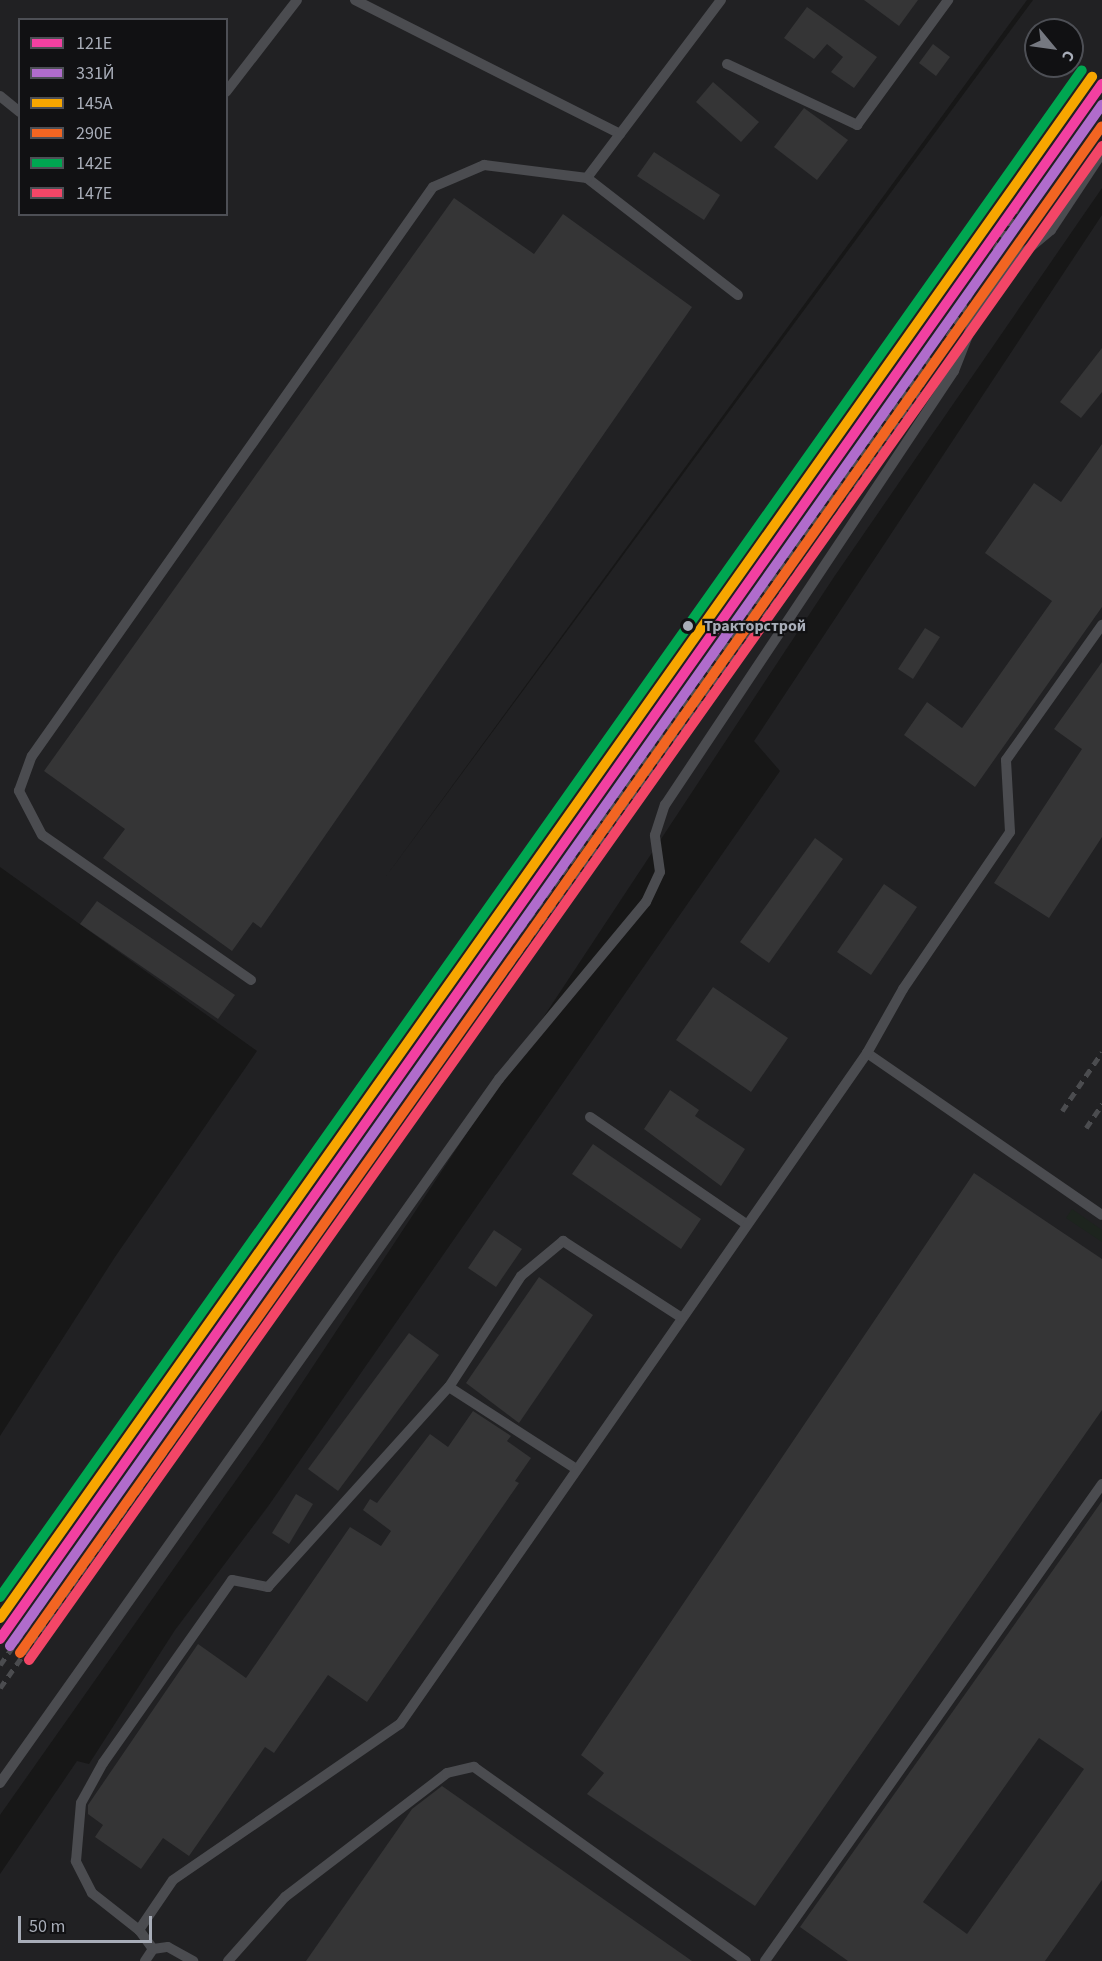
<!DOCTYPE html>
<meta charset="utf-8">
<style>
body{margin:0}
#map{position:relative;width:1102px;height:1961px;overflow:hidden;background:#171717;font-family:"Source Sans 3",sans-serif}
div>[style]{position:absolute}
.built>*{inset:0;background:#212123}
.green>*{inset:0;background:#1d241e}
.building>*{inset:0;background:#353536}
.service>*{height:10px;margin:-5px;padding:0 5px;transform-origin:5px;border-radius:5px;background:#4b4c50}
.rail>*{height:4.5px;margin-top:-2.25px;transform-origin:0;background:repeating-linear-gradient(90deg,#4b4c4f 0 8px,transparent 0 14px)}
.rail-1>*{height:10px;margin:-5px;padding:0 5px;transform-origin:5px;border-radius:5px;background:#f240a1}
.rail-2>*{height:10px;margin:-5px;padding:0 5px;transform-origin:5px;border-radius:5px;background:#b06ccc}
.rail-3>*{height:10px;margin:-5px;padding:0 5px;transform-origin:5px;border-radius:5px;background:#f7a600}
.rail-4>*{height:10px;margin:-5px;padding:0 5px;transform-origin:5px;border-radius:5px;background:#f26522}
.rail-5>*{height:10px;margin:-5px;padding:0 5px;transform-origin:5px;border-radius:5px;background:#00a651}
.rail-6>*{height:10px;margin:-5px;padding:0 5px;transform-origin:5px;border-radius:5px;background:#f34667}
.dots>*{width:16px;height:16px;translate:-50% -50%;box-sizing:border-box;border:3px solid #111113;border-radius:50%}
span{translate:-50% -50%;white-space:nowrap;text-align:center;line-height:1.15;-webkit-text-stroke:4.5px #111113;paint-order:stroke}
.stop-label{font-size:16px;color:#a8adb8;font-weight:700}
.left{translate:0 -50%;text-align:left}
.legend{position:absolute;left:18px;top:18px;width:210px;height:198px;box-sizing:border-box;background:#111113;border:2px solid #4d4f55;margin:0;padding:8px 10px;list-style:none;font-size:18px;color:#a8adb8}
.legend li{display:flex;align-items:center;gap:12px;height:30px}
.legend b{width:30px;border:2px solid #4d4f55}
.north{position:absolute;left:1024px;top:18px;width:60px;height:60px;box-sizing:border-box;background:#111113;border:2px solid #4d4f55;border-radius:50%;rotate:119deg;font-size:16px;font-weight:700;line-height:24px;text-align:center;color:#a8adb8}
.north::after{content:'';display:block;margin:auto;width:21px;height:27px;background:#757880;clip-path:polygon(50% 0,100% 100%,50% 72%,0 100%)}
.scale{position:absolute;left:18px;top:1916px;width:134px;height:27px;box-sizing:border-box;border:3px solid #a8adb8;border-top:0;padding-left:8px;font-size:18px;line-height:21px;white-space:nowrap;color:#a8adb8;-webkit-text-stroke:4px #111113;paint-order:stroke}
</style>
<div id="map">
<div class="built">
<div style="clip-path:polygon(evenodd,0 0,1027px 0,384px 879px,1033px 0,1102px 0,1102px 188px,834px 577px,263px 1442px,0 1815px,0 1436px,115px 1257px,257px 1051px,0 867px,0 0,20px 20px,226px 20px,226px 214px,20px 214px,20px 20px,0 0,1036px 30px,1072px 30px,1072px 66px,1036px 66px,1036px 30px)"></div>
<div style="clip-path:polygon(1102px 215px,1102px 1961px,0 1961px,0 1874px,77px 1761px,89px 1764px,175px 1630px,269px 1505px,780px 771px,754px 741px)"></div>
</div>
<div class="green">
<div style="clip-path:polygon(1072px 1209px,1102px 1230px,1102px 1242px,1066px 1218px)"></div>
</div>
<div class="building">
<div style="clip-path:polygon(864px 0,918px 0,899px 26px)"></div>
<div style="clip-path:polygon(807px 7px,877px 57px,854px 88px,831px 72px,843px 57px,827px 44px,814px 59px,784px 38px)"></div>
<div style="clip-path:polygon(933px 44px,950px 57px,936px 76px,919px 63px)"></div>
<div style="clip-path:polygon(713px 82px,759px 122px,741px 142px,696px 102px)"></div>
<div style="clip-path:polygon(804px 108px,848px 140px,817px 180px,774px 147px)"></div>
<div style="clip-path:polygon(654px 152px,720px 195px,704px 220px,637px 176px)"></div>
<div style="clip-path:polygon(454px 198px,534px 254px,563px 214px,692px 307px,261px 928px,253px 922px,232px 951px,103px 858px,125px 829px,44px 771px)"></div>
<div style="clip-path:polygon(1102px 348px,1102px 392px,1081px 418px,1060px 402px)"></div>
<div style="clip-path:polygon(1102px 444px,1102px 607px,975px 787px,904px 735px,927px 702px,962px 728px,1052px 601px,985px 553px,1034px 483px,1061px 502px)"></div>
<div style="clip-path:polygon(925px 628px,940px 637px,913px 679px,898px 669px)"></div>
<div style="clip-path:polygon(1102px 662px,1102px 837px,1049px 918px,994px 883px,1082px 749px,1054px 729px)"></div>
<div style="clip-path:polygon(815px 838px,843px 859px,769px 963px,740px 942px)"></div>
<div style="clip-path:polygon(884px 884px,917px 907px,871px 975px,837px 952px)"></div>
<div style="clip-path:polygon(97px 901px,235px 995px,218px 1019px,80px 924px)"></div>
<div style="clip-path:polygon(713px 987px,788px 1038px,751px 1092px,676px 1040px)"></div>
<div style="clip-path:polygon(670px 1090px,699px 1110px,695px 1116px,745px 1149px,721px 1186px,644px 1129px)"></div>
<div style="clip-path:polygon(593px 1144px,701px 1219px,681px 1249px,572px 1174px)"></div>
<div style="clip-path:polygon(974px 1173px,1102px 1259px,1102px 1410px,755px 1906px,587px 1794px,604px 1773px,581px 1755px)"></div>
<div style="clip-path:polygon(494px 1230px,522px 1249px,496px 1287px,468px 1268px)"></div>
<div style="clip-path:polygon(539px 1277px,593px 1315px,519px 1423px,466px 1383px)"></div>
<div style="clip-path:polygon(409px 1333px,439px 1355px,338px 1491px,308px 1469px)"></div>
<div style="clip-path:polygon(473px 1411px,511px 1436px,507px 1441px,531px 1458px,515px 1481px,519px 1483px,367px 1702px,328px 1675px,274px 1753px,265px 1747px,189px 1856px,163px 1838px,141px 1869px,95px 1837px,103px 1825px,88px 1814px,88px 1805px,198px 1644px,246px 1678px,350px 1527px,381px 1546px,391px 1531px,363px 1510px,370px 1499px,377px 1503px,430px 1434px,448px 1447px)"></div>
<div style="clip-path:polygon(296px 1494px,313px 1504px,289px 1544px,272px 1533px)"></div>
<div style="clip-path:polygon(evenodd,1102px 1501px,1102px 1880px,1045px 1961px,848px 1961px,800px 1927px,1102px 1501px,1039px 1738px,1084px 1769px,967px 1934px,923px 1902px,1039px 1738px)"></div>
<div style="clip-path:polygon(442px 1786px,692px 1961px,306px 1961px,412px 1809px)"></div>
</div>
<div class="service">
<div style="left:355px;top:0;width:297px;rotate:26.8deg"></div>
<div style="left:721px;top:0;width:223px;rotate:127deg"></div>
<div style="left:587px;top:178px;width:191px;rotate:37.8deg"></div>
<div style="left:727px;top:64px;width:144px;rotate:25.1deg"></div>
<div style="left:857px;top:125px;width:155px;rotate:-53.9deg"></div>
<div style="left:226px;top:92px;width:116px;rotate:-52.3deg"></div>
<div style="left:0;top:96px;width:26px;rotate:39deg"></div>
<div style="left:251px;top:980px;width:254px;rotate:-145.2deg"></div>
<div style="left:42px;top:835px;width:50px;rotate:-117.6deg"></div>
<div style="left:19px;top:791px;width:37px;rotate:-70deg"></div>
<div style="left:32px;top:756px;width:696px;rotate:-54.83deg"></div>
<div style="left:433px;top:187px;width:56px;rotate:-23.3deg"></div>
<div style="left:484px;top:165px;width:104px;rotate:7.2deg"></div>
<div style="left:867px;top:1053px;width:285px;rotate:34.6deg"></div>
<div style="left:590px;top:1117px;width:189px;rotate:34.4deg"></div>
<div style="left:449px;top:1387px;width:151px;rotate:32.8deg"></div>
<div style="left:0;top:1783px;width:863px;rotate:-54.67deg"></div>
<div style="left:499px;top:1079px;width:230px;rotate:-50.3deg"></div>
<div style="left:646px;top:902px;width:33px;rotate:-65deg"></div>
<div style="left:660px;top:872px;width:37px;rotate:-98deg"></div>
<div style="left:655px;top:835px;width:32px;rotate:-72deg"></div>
<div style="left:665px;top:805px;width:521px;rotate:-56.34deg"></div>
<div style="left:954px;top:371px;width:74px;rotate:-68.6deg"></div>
<div style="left:981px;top:302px;width:54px;rotate:-51deg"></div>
<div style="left:1015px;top:260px;width:47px;rotate:-39.8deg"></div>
<div style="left:1051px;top:230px;width:92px;rotate:-56.5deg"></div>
<div style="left:139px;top:1930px;width:60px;rotate:-55.8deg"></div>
<div style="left:173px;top:1880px;width:275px;rotate:-34.5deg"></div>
<div style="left:400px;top:1724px;width:818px;rotate:-55.16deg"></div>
<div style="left:867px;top:1053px;width:73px;rotate:-60.6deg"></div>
<div style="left:903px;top:989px;width:190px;rotate:-55.7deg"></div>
<div style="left:1010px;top:832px;width:72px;rotate:-93.2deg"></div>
<div style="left:1006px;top:760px;width:166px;rotate:-54.6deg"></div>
<div style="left:153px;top:1949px;width:24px;rotate:-126deg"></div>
<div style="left:139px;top:1930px;width:60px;rotate:-141.8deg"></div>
<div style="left:92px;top:1893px;width:36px;rotate:-117deg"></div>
<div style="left:76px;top:1861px;width:58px;rotate:-85.1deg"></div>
<div style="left:81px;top:1803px;width:46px;rotate:-61.2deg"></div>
<div style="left:103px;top:1763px;width:224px;rotate:-54.8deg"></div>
<div style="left:232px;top:1580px;width:37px;rotate:11deg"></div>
<div style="left:268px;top:1587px;width:270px;rotate:-47.9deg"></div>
<div style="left:449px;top:1387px;width:132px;rotate:-57deg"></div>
<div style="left:521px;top:1276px;width:55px;rotate:-39.8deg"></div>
<div style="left:563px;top:1241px;width:142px;rotate:32.9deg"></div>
<div style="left:145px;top:1961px;width:14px;rotate:-56deg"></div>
<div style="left:153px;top:1949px;width:15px;rotate:-8deg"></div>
<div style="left:168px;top:1947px;width:29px;rotate:29deg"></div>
<div style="left:228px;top:1961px;width:86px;rotate:-48.3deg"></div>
<div style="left:285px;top:1897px;width:204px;rotate:-37.4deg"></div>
<div style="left:447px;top:1773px;width:28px;rotate:-13deg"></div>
<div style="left:474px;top:1767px;width:334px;rotate:35.5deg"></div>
<div style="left:765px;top:1961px;width:584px;rotate:-54.76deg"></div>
</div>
<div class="rail">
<div style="left:1062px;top:1111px;width:71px;rotate:-55.9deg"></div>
<div style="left:1086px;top:1128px;width:29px;rotate:-56deg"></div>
<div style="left:0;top:1665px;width:578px;rotate:-55.21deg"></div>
<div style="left:330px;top:1190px;width:459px;rotate:-53.8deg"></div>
<div style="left:601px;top:820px;width:571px;rotate:-54.7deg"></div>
<div style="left:0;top:1688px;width:699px;rotate:-55.01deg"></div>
<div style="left:401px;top:1115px;width:719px;rotate:-53.94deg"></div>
<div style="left:824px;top:534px;width:150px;rotate:-55.9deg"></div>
<div style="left:908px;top:410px;width:230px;rotate:-61.6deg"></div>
</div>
<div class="rail-1">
<div style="left:0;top:1639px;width:1906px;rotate:-54.68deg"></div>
</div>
<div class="rail-2">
<div style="left:10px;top:1646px;width:1889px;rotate:-54.68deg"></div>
</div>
<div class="rail-3">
<div style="left:0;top:1618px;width:1889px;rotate:-54.68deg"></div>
</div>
<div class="rail-4">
<div style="left:20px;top:1653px;width:1871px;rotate:-54.68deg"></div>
</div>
<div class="rail-5">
<div style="left:0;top:1597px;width:1871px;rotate:-54.68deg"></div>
</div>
<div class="rail-6">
<div style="left:29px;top:1660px;width:1856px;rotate:-54.67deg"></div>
</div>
<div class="dots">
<div style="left:688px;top:626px;background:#a8adb8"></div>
</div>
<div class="stop-label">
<span class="left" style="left:704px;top:626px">Тракторстрой</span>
</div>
<ul class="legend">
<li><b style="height:8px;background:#f240a1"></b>121Е</li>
<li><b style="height:8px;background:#b06ccc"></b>331Й</li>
<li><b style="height:8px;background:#f7a600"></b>145А</li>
<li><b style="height:8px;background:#f26522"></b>290Е</li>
<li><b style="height:8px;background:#00a651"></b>142Е</li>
<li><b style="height:8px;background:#f34667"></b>147Е</li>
</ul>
<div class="north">С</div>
<div class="scale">50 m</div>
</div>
